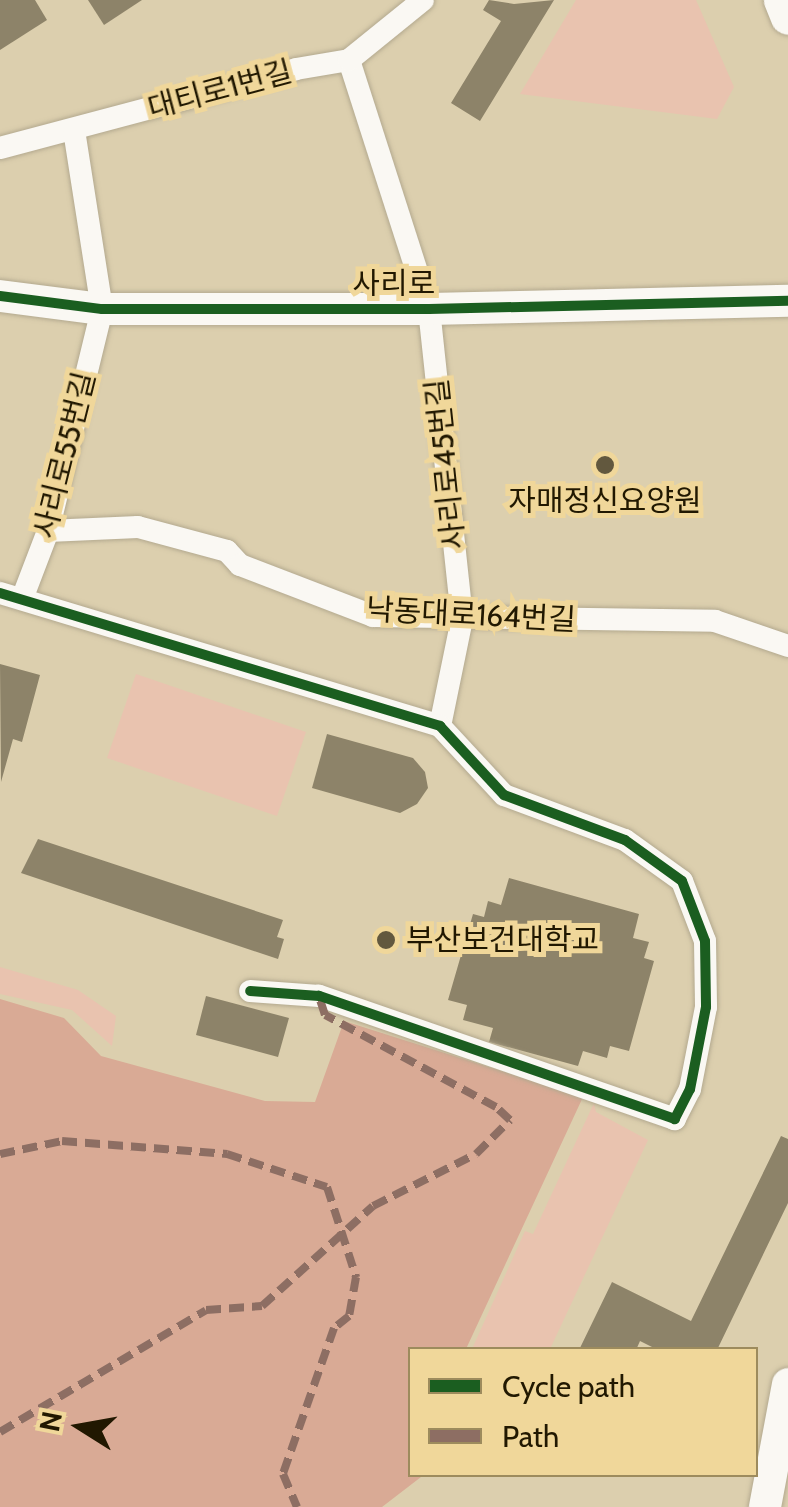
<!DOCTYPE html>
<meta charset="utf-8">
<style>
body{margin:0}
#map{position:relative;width:788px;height:1507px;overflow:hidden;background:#dccfae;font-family:Cabin,"Noto Sans KR",sans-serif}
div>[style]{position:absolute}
.green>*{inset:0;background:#e9c3af}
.forest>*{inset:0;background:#d9aa95}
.building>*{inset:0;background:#8d8369}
.roads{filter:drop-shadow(0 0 2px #b3a98f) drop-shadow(0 0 2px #b3a98f)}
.street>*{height:22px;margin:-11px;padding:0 11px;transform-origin:11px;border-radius:11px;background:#faf8f3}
.secondary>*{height:32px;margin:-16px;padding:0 16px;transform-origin:16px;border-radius:16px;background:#faf8f3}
.primary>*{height:35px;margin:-17.5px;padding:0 17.5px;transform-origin:17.5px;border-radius:17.5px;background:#faf8f3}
.quiet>*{height:8px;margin-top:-4px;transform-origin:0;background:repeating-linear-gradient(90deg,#8d6e63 0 15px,transparent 0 23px)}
.cycleway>*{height:10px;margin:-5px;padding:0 5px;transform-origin:5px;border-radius:5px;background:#1b5e20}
.dots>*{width:28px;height:28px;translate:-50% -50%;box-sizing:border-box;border:5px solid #f0d79a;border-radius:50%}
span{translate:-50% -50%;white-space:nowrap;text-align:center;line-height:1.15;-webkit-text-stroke:10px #f0d79a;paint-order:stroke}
.street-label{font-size:30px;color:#211801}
.poi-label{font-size:30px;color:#211801}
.left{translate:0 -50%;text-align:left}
.legend{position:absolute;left:408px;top:1347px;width:350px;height:130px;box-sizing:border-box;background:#f0d79a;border:2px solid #9d8b5d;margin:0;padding:12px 18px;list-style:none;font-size:30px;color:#211801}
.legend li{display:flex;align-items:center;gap:20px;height:50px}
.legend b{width:50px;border:2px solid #9d8b5d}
.north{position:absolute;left:30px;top:1377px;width:100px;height:100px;-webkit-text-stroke:8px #f0d79a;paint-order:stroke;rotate:281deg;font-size:28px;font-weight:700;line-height:40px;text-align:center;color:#211801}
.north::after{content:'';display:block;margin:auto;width:35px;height:45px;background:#211801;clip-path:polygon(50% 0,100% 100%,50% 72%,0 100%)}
</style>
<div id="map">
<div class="green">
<div style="clip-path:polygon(576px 0,696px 0,734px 87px,717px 119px,520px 94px)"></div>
<div style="clip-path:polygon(136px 674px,306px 732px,277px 816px,107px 758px)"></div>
<div style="clip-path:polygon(0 967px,78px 990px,116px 1016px,112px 1046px,72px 1010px,0 994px)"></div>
<div style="clip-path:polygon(594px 1103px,596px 1112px,648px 1140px,550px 1349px,472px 1349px,525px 1231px,533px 1234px)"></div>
</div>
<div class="forest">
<div style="clip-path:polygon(0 999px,64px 1018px,101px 1056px,265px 1101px,315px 1102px,344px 1021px,583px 1097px,466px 1349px,410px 1350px,410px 1474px,433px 1475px,421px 1477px,382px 1507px,0 1507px)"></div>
</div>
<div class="building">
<div style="clip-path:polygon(0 0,35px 0,47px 20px,0 50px)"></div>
<div style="clip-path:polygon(88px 0,142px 0,104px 25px)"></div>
<div style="clip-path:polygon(489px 0,514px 4px,554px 0,480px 121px,451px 103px,501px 21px,483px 10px)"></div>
<div style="clip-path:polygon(0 664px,40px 675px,22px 742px,13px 739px,1px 782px)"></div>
<div style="clip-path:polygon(327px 734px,413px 758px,425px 772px,428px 788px,417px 804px,400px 813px,312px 788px)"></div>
<div style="clip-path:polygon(38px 839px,283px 920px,277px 937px,284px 939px,278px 959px,21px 873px)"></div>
<div style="clip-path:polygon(509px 878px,639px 914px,633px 938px,649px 942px,644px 958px,654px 961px,629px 1051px,610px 1046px,607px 1058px,583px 1051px,578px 1066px,489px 1042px,493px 1028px,463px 1020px,467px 1005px,448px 1000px,473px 914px,484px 917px,488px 901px,501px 905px)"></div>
<div style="clip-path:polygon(206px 996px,289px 1018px,278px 1057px,196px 1035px)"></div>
<div style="clip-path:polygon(781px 1136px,788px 1139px,788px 1203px,717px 1350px,658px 1350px,640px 1341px,636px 1350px,579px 1350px,612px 1282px,691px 1321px)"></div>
</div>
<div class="roads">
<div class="street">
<div style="left:349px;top:60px;width:262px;rotate:72.2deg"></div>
<div style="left:429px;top:309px;width:312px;rotate:83.9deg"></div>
<div style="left:462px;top:619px;width:109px;rotate:101.6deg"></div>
<div style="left:0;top:148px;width:306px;rotate:-14.9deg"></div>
<div style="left:296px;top:69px;width:54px;rotate:-9.6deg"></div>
<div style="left:349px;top:60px;width:95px;rotate:-39deg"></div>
<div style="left:48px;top:531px;width:90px;rotate:-2.5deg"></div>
<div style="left:138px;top:527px;width:92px;rotate:15.1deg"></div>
<div style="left:227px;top:551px;width:19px;rotate:47deg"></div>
<div style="left:240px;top:565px;width:142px;rotate:21deg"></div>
<div style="left:373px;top:616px;width:342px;rotate:0.8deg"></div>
<div style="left:715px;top:621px;width:77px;rotate:18.9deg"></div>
<div style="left:0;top:593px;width:460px;rotate:16.8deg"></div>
<div style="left:440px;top:726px;width:94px;rotate:47.2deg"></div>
<div style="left:504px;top:795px;width:129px;rotate:20.4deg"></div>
<div style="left:625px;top:840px;width:70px;rotate:35.7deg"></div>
<div style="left:682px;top:881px;width:64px;rotate:69deg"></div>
<div style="left:705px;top:941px;width:66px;rotate:89.1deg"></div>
<div style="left:706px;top:1007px;width:84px;rotate:101deg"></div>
<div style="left:690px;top:1089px;width:34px;rotate:117deg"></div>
<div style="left:675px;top:1119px;width:377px;rotate:-160.9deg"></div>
<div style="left:319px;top:996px;width:69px;rotate:-175.9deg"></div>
<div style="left:22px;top:599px;width:73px;rotate:-69.1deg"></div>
<div style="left:48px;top:531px;width:228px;rotate:-76.3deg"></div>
<div style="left:102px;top:309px;width:181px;rotate:-98.9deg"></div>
</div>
<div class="secondary">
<div style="left:0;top:296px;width:103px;rotate:7.3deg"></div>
<div style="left:102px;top:309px;width:327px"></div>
<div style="left:429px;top:309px;width:359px;rotate:-1.3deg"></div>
<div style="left:765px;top:1507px;width:125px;rotate:-79.4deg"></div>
</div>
<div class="primary">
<div style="left:781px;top:0;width:18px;rotate:68deg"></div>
</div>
</div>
<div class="quiet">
<div style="left:0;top:1154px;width:63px;rotate:-11.8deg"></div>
<div style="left:62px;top:1141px;width:166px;rotate:4.5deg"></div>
<div style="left:227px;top:1154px;width:105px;rotate:18.3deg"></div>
<div style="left:327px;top:1187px;width:95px;rotate:72.1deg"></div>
<div style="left:356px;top:1277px;width:40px;rotate:100deg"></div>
<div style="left:349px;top:1316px;width:19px;rotate:141deg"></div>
<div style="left:334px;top:1328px;width:155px;rotate:109.3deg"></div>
<div style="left:283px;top:1474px;width:36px;rotate:67deg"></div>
<div style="left:0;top:1432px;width:239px;rotate:-30.6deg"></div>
<div style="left:206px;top:1310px;width:56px;rotate:-4.1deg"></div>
<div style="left:262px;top:1306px;width:149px;rotate:-42deg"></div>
<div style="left:373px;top:1206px;width:115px;rotate:-26.8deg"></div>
<div style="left:476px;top:1154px;width:48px;rotate:-45deg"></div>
<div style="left:510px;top:1120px;width:19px;rotate:-137deg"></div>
<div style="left:496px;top:1107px;width:194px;rotate:-151.7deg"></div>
<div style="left:325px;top:1015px;width:20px;rotate:-108deg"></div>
</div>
<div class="cycleway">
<div style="left:0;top:296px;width:103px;rotate:7.3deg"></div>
<div style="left:102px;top:309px;width:327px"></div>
<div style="left:429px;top:309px;width:359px;rotate:-1.3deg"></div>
<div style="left:0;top:593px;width:460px;rotate:16.8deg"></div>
<div style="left:440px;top:726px;width:94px;rotate:47.2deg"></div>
<div style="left:504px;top:795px;width:129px;rotate:20.4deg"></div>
<div style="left:625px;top:840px;width:70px;rotate:35.7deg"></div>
<div style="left:682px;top:881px;width:64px;rotate:69deg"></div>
<div style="left:705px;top:941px;width:66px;rotate:89.1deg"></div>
<div style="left:706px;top:1007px;width:84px;rotate:101deg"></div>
<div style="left:690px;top:1089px;width:34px;rotate:117deg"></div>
<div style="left:675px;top:1119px;width:377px;rotate:-160.9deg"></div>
<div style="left:319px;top:996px;width:69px;rotate:-175.9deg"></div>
</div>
<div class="dots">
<div style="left:605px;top:465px;background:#62583e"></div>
<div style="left:386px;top:940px;background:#62583e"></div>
</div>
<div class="street-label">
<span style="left:220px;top:90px;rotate:-15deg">대티로1번길</span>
<span style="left:394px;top:284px">사리로</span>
<span style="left:65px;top:455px;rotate:-76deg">사리로55번길</span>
<span style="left:446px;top:464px;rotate:-96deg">사리로45번길</span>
<span style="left:471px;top:615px;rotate:3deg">낙동대로164번길</span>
</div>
<div class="poi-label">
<span style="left:605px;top:501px">자매정신요양원</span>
<span class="left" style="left:406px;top:940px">부산보건대학교</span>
</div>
<ul class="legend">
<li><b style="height:12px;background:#1b5e20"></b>Cycle path</li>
<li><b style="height:12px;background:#8d6e63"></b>Path</li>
</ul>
<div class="north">N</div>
</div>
